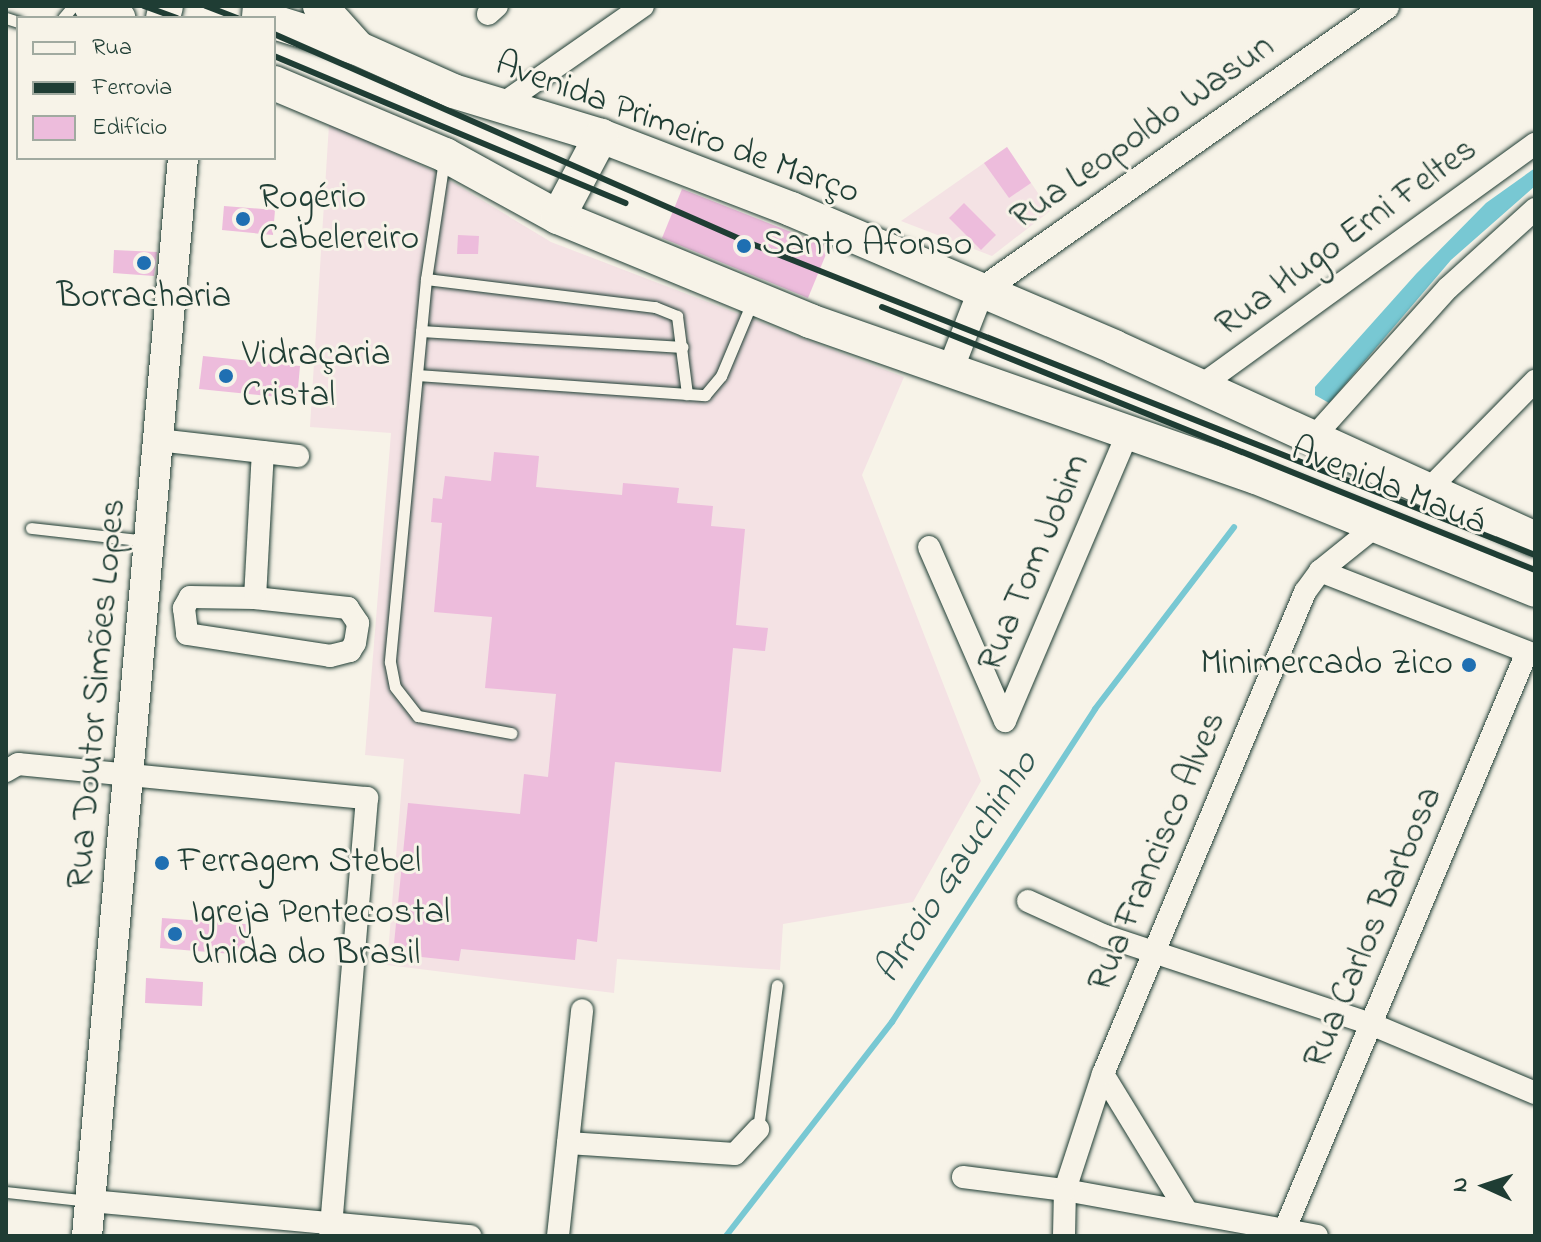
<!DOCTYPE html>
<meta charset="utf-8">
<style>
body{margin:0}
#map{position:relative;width:1541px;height:1242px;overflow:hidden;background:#f7f3e8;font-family:"Indie Flower",sans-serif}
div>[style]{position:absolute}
.built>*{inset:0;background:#f4e2e4}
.water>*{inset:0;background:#78c8d3}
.stream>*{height:6px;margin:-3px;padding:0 3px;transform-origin:3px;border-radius:3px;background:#78c8d3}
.building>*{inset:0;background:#edbcdc}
.roads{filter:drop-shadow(0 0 2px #1f3d34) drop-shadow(0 0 2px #1f3d34)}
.service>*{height:11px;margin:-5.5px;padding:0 5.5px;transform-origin:5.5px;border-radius:5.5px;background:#f7f3e8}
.minor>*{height:22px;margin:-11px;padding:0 11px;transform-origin:11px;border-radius:11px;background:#f7f3e8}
.tertiary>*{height:26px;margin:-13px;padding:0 13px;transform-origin:13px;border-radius:13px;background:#f7f3e8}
.secondary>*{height:30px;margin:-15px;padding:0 15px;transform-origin:15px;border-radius:15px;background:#f7f3e8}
.primary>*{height:34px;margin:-17px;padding:0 17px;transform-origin:17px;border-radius:17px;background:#f7f3e8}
.rail>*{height:6px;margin:-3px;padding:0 3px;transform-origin:3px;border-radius:3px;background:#1f3d34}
.dots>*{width:22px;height:22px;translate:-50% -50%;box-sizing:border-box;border:4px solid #f7f3e8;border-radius:50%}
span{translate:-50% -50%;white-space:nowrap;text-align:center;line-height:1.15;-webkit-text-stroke:6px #f7f3e8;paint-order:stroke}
.street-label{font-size:36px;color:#1f3d34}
.poi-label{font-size:36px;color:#1f3d34}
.left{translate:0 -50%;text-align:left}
.right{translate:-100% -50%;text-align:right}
.water-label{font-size:38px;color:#315954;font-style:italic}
.frame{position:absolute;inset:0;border:8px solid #1f3d34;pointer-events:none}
.legend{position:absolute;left:16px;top:16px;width:260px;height:144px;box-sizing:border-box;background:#f7f3e8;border:2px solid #a1aaa0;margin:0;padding:10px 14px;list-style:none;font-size:24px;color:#1f3d34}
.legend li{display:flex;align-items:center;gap:16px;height:40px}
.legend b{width:40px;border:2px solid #a1aaa0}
.north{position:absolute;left:1445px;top:1146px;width:80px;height:80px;-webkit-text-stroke:6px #f7f3e8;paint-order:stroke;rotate:273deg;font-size:22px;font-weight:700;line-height:32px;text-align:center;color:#1f3d34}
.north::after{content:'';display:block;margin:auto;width:28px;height:36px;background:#1f3d34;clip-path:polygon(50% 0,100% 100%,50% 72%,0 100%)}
</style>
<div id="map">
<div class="built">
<div style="clip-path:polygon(329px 124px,434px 171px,551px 242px,904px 377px,862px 475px,981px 781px,913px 902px,783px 924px,780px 970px,617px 959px,614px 993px,387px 965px,404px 759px,365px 755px,391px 433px,310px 427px)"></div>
<div style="clip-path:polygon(1007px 147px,1050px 211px,992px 256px,901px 221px)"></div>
</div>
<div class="water">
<div style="clip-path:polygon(1535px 168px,1535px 186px,1451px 260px,1329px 403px,1315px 395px,1315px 387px,1416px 274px,1486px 203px)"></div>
</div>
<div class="stream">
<div style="left:726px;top:1236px;width:271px;rotate:-52.2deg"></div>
<div style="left:892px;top:1022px;width:373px;rotate:-57deg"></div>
<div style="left:1095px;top:709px;width:229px;rotate:-52.6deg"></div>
</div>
<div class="building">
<div style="clip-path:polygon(1007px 147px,1031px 183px,1009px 198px,984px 163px)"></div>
<div style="clip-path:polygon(682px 189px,829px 247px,808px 298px,662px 238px)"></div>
<div style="clip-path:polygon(964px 203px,996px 235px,981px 250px,949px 218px)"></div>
<div style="clip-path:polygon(224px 206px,275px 210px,273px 235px,222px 230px)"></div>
<div style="clip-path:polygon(458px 235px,479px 236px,478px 254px,457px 254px)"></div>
<div style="clip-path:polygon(114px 250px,157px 252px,154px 276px,113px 273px)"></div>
<div style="clip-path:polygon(203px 356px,300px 366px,297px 399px,199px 389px)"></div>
<div style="clip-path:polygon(494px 452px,539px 456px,536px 487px,622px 495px,623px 483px,679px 488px,677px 503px,713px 506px,711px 526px,745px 529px,736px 625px,768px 628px,765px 651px,733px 648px,721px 772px,615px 762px,597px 942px,577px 939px,575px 960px,461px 949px,459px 961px,393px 954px,408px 803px,520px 814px,524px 774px,548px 777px,556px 694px,485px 688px,492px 617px,434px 612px,442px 523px,431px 522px,433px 498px,442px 499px,445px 476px,491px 481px)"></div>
<div style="clip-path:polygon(162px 918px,246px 924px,244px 955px,160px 948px)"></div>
<div style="clip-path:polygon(146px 978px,203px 982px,202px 1006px,145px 1003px)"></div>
</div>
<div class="roads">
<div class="service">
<div style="left:6px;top:18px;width:13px;rotate:18deg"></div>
<div style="left:63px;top:18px;width:16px;rotate:-50deg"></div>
<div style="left:444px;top:160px;width:120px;rotate:98.6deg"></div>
<div style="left:426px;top:279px;width:385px;rotate:95.4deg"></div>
<div style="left:390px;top:662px;width:25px;rotate:79deg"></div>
<div style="left:395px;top:687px;width:37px;rotate:52deg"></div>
<div style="left:418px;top:716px;width:95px;rotate:10.4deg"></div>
<div style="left:426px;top:279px;width:231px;rotate:7deg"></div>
<div style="left:655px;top:307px;width:24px;rotate:22deg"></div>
<div style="left:677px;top:316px;width:79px;rotate:82.7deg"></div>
<div style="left:421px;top:331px;width:262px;rotate:3.5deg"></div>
<div style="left:417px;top:375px;width:289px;rotate:4deg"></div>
<div style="left:705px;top:395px;width:25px;rotate:-50deg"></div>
<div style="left:721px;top:376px;width:82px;rotate:-67.2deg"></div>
<div style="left:31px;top:528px;width:116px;rotate:6.4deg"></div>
<div style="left:758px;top:1129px;width:145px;rotate:-82.5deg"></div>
<div style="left:6px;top:1192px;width:83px;rotate:6.2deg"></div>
</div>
<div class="minor">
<div style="left:488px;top:14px;width:12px;rotate:-42deg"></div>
<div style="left:501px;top:105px;width:173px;rotate:-34.9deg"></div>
<div style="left:1199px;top:387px;width:415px;rotate:-35.9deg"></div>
<div style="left:158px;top:440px;width:141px;rotate:6.5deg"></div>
<div style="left:1311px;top:440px;width:205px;rotate:-48deg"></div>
<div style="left:1448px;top:288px;width:118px;rotate:-42.2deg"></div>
<div style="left:1426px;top:492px;width:156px;rotate:-45.5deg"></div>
<div style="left:929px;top:547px;width:190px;rotate:66.4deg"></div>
<div style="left:1320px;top:571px;width:231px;rotate:21.3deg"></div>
<div style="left:255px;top:598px;width:65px;rotate:-179.1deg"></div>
<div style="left:190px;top:597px;width:13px;rotate:119deg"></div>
<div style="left:184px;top:608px;width:26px;rotate:83deg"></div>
<div style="left:187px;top:634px;width:145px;rotate:8.7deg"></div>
<div style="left:330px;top:656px;width:21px;rotate:-14deg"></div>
<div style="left:350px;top:651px;width:9px;rotate:-58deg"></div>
<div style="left:355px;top:643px;width:20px;rotate:-81deg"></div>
<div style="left:358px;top:623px;width:18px;rotate:-124deg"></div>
<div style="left:348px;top:608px;width:94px;rotate:-173.9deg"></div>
<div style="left:255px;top:598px;width:146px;rotate:-86.9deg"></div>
<div style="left:1005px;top:721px;width:314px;rotate:-66.9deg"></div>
<div style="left:6px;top:771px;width:14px;rotate:-30deg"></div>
<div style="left:18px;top:764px;width:351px;rotate:5.6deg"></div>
<div style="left:367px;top:798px;width:440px;rotate:94.8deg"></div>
<div style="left:1028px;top:901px;width:85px;rotate:24.4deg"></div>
<div style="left:1105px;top:936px;width:280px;rotate:18.3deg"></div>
<div style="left:1371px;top:1024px;width:178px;rotate:22.8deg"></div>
<div style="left:1103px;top:1074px;width:159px;rotate:58.6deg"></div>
<div style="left:568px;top:1143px;width:167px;rotate:3.8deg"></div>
<div style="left:735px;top:1154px;width:34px;rotate:-47deg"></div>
<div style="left:963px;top:1177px;width:103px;rotate:7.3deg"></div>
<div style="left:1065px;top:1190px;width:256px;rotate:10.3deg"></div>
<div style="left:91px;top:1201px;width:381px;rotate:5.3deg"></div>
<div style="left:558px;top:1236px;width:227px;rotate:-83.9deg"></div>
<div style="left:1064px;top:1236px;width:46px;rotate:-88.8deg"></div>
<div style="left:1065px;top:1190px;width:122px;rotate:-71.9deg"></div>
<div style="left:1103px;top:1074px;width:523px;rotate:-67.26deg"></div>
<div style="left:1305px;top:592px;width:26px;rotate:-54deg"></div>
<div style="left:1320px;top:571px;width:72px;rotate:-38.8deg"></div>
<div style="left:1282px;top:1236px;width:633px;rotate:-67.24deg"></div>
</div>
<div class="tertiary">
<div style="left:949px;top:373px;width:88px;rotate:-68.7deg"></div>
<div style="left:981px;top:291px;width:495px;rotate:-35.1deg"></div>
</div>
<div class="secondary">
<div style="left:257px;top:17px;width:11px;rotate:-85deg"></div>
<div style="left:87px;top:1236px;width:1082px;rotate:-84.91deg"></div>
</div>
<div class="primary">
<div style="left:91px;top:6px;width:30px;rotate:24deg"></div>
<div style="left:320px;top:6px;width:55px;rotate:47.9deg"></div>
<div style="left:163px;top:18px;width:12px;rotate:-76deg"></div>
<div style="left:274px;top:22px;width:87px;rotate:17.4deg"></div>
<div style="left:357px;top:48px;width:105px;rotate:24.1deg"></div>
<div style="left:453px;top:91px;width:155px;rotate:16.9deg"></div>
<div style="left:601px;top:136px;width:204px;rotate:21deg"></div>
<div style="left:791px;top:209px;width:351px;rotate:23.1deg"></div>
<div style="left:1114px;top:347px;width:463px;rotate:24.5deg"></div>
<div style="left:274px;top:83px;width:186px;rotate:22.8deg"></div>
<div style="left:445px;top:155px;width:129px;rotate:28.8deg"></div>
<div style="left:558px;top:217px;width:273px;rotate:22.4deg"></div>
<div style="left:810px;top:321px;width:472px;rotate:19.3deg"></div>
<div style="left:1256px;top:477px;width:301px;rotate:22deg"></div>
<div style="left:558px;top:217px;width:92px;rotate:-62deg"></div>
</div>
</div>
<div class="rail">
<div style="left:144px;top:6px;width:35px;rotate:20deg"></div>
<div style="left:206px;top:6px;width:34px;rotate:21deg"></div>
<div style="left:274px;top:34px;width:517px;rotate:23.74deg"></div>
<div style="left:747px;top:242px;width:848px;rotate:21.66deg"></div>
<div style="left:274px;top:56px;width:381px;rotate:22.7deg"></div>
<div style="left:882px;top:307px;width:704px;rotate:21.94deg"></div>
</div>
<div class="dots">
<div style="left:243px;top:219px;background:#1f6fb2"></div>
<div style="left:744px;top:246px;background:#1f6fb2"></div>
<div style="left:144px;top:263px;background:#1f6fb2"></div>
<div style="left:226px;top:376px;background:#1f6fb2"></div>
<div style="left:1469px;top:665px;background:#1f6fb2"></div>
<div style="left:162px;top:863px;background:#1f6fb2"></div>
<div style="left:175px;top:934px;background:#1f6fb2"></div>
</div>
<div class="street-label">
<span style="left:677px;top:129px;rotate:20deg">Avenida Primeiro de Março</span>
<span style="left:1143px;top:133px;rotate:-35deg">Rua Leopoldo Wasun</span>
<span style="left:1347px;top:238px;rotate:-36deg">Rua Hugo Erni Feltes</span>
<span style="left:1388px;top:487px;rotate:22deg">Avenida Mauá</span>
<span style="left:1035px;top:563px;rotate:-67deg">Rua Tom Jobim</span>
<span style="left:98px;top:694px;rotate:-85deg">Rua Doutor Simões Lopes</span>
<span style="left:1158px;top:852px;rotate:-67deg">Rua Francisco Alves</span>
<span style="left:1374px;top:928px;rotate:-67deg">Rua Carlos Barbosa</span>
</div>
<div class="poi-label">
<span class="left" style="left:259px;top:219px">Rogério<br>Cabelereiro</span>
<span class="left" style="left:762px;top:246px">Santo Afonso</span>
<span style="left:144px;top:298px">Borracharia</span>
<span class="left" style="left:242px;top:376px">Vidraçaria<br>Cristal</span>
<span class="right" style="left:1453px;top:665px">Minimercado Zico</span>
<span class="left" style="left:178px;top:863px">Ferragem Stebel</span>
<span class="left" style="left:191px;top:934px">Igreja Pentecostal<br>Unida do Brasil</span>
</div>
<div class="water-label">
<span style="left:958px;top:868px;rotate:-57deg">Arroio Gauchinho</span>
</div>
<div class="frame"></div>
<ul class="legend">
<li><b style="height:10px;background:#f7f3e8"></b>Rua</li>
<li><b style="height:10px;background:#1f3d34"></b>Ferrovia</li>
<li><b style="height:22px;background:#edbcdc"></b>Edifício</li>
</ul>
<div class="north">N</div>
</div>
